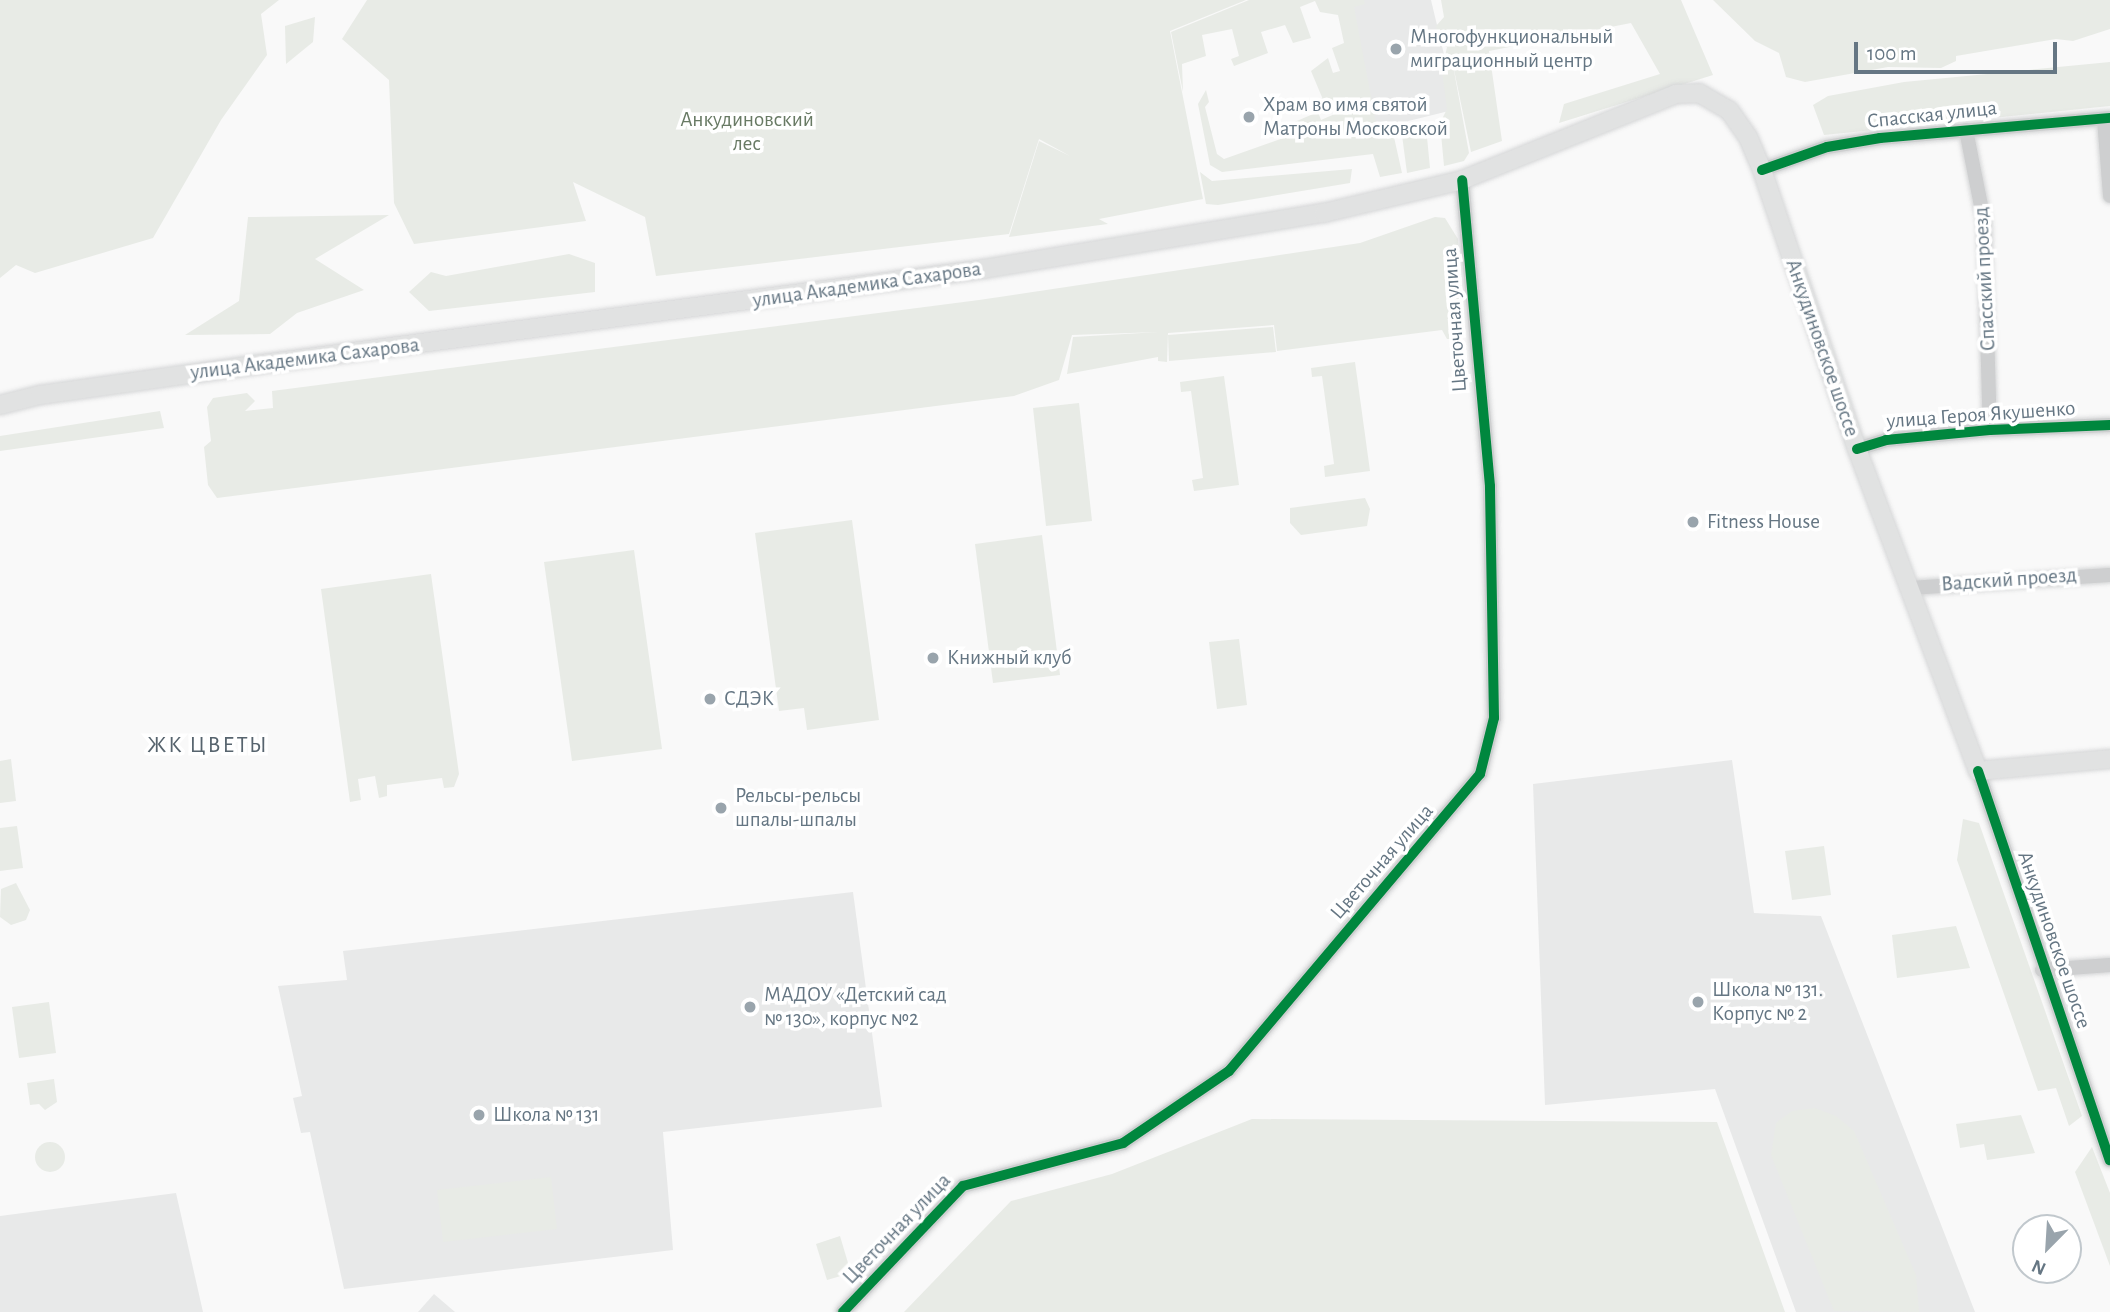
<!DOCTYPE html>
<meta charset="utf-8">
<style>
body{margin:0}
#map{position:relative;width:2110px;height:1312px;overflow:hidden;background:#f9f9f9;font-family:"Alegreya Sans",sans-serif}
div>[style]{position:absolute}
.built>*{inset:0;background:#e8e9e9}
.green>*{inset:0;background:#e8ebe6}
.round{border-radius:50%}
.roads{filter:drop-shadow(0 0 2px #d5d6d7) drop-shadow(0 0 2px #d5d6d7)}
.minor>*{height:14px;margin:-7px;padding:0 7px;transform-origin:7px;border-radius:7px;background:#cecfd0}
.major>*{height:18px;margin:-9px;padding:0 9px;transform-origin:9px;border-radius:9px;background:#e1e2e2}
.cycleway>*{height:10px;margin:-5px;padding:0 5px;transform-origin:5px;border-radius:5px;background:#00873e}
.dots>*{width:19px;height:19px;translate:-50% -50%;box-sizing:border-box;border:4px solid #fff;border-radius:50%}
span{translate:-50% -50%;white-space:nowrap;text-align:center;line-height:1.15;-webkit-text-stroke:7px #fff;paint-order:stroke}
.poi-label{font-size:21px;color:#657683}
.left{translate:0 -50%;text-align:left}
.street-label{font-size:21px;color:#657683}
.park-label{font-size:21px;color:#687a64}
.neighbourhood-label{font-size:23px;color:#57646e;letter-spacing:2px}
.north{position:absolute;left:2012px;top:1214px;width:70px;height:70px;box-sizing:border-box;background:#fff;border:2px solid #c1c8cd;border-radius:50%;rotate:204deg;font-size:19px;font-weight:700;line-height:28px;text-align:center;color:#657683}
.north::after{content:'';display:block;margin:auto;width:24px;height:32px;background:#99a4ac;clip-path:polygon(50% 0,100% 100%,50% 72%,0 100%)}
.scale{position:absolute;left:1854px;top:42px;width:203px;height:32px;box-sizing:border-box;border:4px solid #657683;border-top:0;padding-left:9px;font-size:21px;line-height:24px;white-space:nowrap;color:#657683;-webkit-text-stroke:5px #fff;paint-order:stroke}
</style>
<div id="map">
<div class="built">
<div style="clip-path:polygon(1345px 0,1431px 0,1457px 109px,1376px 129px)"></div>
<div style="clip-path:polygon(1732px 760px,1754px 913px,1821px 916px,1975px 1312px,1796px 1312px,1715px 1089px,1545px 1105px,1533px 784px)"></div>
<div style="clip-path:polygon(853px 892px,882px 1107px,663px 1132px,673px 1250px,344px 1289px,310px 1132px,301px 1133px,293px 1098px,302px 1096px,278px 986px,347px 980px,343px 951px)"></div>
<div style="clip-path:polygon(176px 1193px,203px 1312px,0 1312px,0 1216px)"></div>
<div style="clip-path:polygon(434px 1294px,455px 1312px,418px 1312px)"></div>
</div>
<div class="green">
<div style="clip-path:polygon(0 0,279px 0,261px 14px,267px 55px,221px 120px,153px 238px,35px 273px,16px 265px,0 278px)"></div>
<div style="clip-path:polygon(367px 0,1246px 0,1170px 31px,1203px 199px,1099px 219px,1108px 224px,1009px 237px,1039px 141px,1070px 156px,1039px 139px,1009px 234px,656px 276px,645px 217px,573px 182px,586px 221px,414px 244px,394px 203px,389px 80px,342px 39px)"></div>
<div style="clip-path:polygon(1249px 0,1364px 0,1365px 4px,1354px 7px,1376px 123px,1387px 122px,1394px 137px,1402px 173px,1380px 177px,1373px 154px,1222px 172px,1210px 165px,1198px 104px,1206px 90px,1209px 102px,1205px 107px,1217px 154px,1224px 159px,1289px 136px,1292px 123px,1318px 112px,1321px 120px,1337px 113px,1332px 99px,1324px 102px,1311px 71px,1328px 58px,1333px 73px,1340px 71px,1332px 48px,1344px 43px,1338px 15px,1320px 12px,1315px 1px,1300px 7px,1311px 38px,1293px 43px,1285px 25px,1261px 32px,1268px 53px,1234px 66px,1231px 59px,1239px 56px,1232px 29px,1202px 35px,1206px 56px,1182px 64px,1183px 92px,1171px 32px)"></div>
<div style="clip-path:polygon(1441px 0,1681px 0,1713px 75px,1559px 123px,1564px 104px,1660px 74px,1631px 23px,1489px 51px,1502px 141px,1471px 152px,1452px 60px,1469px 153px,1464px 161px,1444px 166px,1440px 123px,1447px 109px,1442px 71px,1447px 47px,1440px 43px,1436px 26px,1444px 17px)"></div>
<div style="clip-path:polygon(1713px 0,2110px 0,2110px 29px,2073px 41px,2056px 39px,1956px 56px,1956px 61px,1941px 68px,1888px 67px,1805px 82px,1786px 77px,1779px 53px,1755px 41px)"></div>
<div style="clip-path:polygon(315px 17px,313px 42px,286px 64px,285px 26px)"></div>
<div style="clip-path:polygon(2110px 62px,2110px 106px,1824px 135px,1813px 105px,1828px 96px,1904px 82px)"></div>
<div style="clip-path:polygon(1426px 127px,1430px 168px,1407px 173px,1402px 135px)"></div>
<div style="clip-path:polygon(1352px 169px,1350px 183px,1218px 205px,1206px 204px,1200px 172px,1212px 181px)"></div>
<div style="clip-path:polygon(389px 215px,315px 259px,364px 290px,297px 313px,270px 334px,185px 335px,239px 301px,248px 217px)"></div>
<div style="clip-path:polygon(1435px 217px,1445px 218px,1458px 239px,1465px 334px,1458px 339px,1447px 339px,1442px 330px,1277px 351px,1274px 325px,1168px 333px,1167px 362px,1158px 361px,1158px 357px,1067px 374px,1073px 337px,1159px 332px,1072px 335px,1059px 380px,1014px 396px,217px 498px,208px 485px,204px 447px,211px 441px,207px 407px,213px 398px,247px 393px,255px 401px,245px 411px,273px 408px,272px 391px,979px 300px,1360px 243px)"></div>
<div style="clip-path:polygon(569px 254px,595px 263px,595px 292px,429px 311px,409px 292px,431px 272px,446px 276px)"></div>
<div style="clip-path:polygon(1273px 327px,1276px 352px,1169px 361px,1168px 335px)"></div>
<div style="clip-path:polygon(1355px 362px,1370px 471px,1325px 477px,1324px 466px,1334px 464px,1322px 376px,1312px 377px,1311px 368px)"></div>
<div style="clip-path:polygon(1224px 376px,1239px 485px,1194px 491px,1192px 480px,1203px 478px,1191px 391px,1181px 392px,1180px 382px)"></div>
<div style="clip-path:polygon(1079px 403px,1092px 521px,1046px 526px,1033px 408px)"></div>
<div style="clip-path:polygon(160px 411px,164px 428px,0 451px,0 436px)"></div>
<div style="clip-path:polygon(1365px 498px,1370px 509px,1367px 526px,1301px 535px,1290px 523px,1290px 508px)"></div>
<div style="clip-path:polygon(852px 520px,879px 720px,807px 730px,804px 708px,779px 711px,755px 533px)"></div>
<div style="clip-path:polygon(1042px 535px,1060px 675px,993px 683px,975px 544px)"></div>
<div style="clip-path:polygon(634px 550px,662px 749px,572px 761px,544px 562px)"></div>
<div style="clip-path:polygon(431px 574px,459px 774px,454px 787px,444px 788px,442px 778px,387px 785px,387px 796px,379px 798px,375px 776px,358px 779px,361px 800px,350px 802px,321px 589px)"></div>
<div style="clip-path:polygon(1239px 639px,1247px 705px,1217px 709px,1209px 642px)"></div>
<div style="clip-path:polygon(11px 759px,16px 801px,0 803px,0 761px)"></div>
<div style="clip-path:polygon(1963px 819px,1979px 823px,2082px 1116px,2069px 1126px,2056px 1088px,2038px 1091px,1957px 860px)"></div>
<div style="clip-path:polygon(17px 826px,23px 868px,0 871px,0 828px)"></div>
<div style="clip-path:polygon(1824px 846px,1831px 895px,1792px 900px,1785px 851px)"></div>
<div style="clip-path:polygon(16px 883px,30px 910px,26px 920px,11px 925px,0 917px,1px 889px)"></div>
<div style="clip-path:polygon(1956px 926px,1970px 968px,1897px 978px,1892px 935px)"></div>
<div style="clip-path:polygon(49px 1002px,56px 1053px,19px 1058px,12px 1007px)"></div>
<div style="clip-path:polygon(54px 1079px,57px 1102px,45px 1110px,39px 1104px,30px 1105px,27px 1083px)"></div>
<div style="clip-path:polygon(1815px 1108px,1836px 1116px,1854px 1131px,1916px 1275px,1919px 1312px,1834px 1311px,1771px 1155px,1776px 1123px,1792px 1111px)"></div>
<div style="clip-path:polygon(2021px 1115px,2035px 1153px,1987px 1160px,1984px 1144px,1960px 1148px,1956px 1124px)"></div>
<div style="clip-path:polygon(1252px 1119px,1717px 1122px,1785px 1312px,904px 1312px,1011px 1201px,1112px 1174px)"></div>
<div class="round" style="left:35px;top:1142px;width:30px;height:30px"></div>
<div style="clip-path:polygon(2092px 1147px,2110px 1193px,2110px 1266px,2075px 1172px)"></div>
<div style="clip-path:polygon(551px 1177px,557px 1229px,443px 1242px,437px 1190px)"></div>
<div style="clip-path:polygon(840px 1236px,851px 1273px,827px 1280px,816px 1244px)"></div>
</div>
<div class="roads">
<div class="minor">
<div style="left:2104px;top:119px;width:77px;rotate:85.5deg"></div>
<div style="left:1966px;top:130px;width:93px;rotate:78.8deg"></div>
<div style="left:1984px;top:221px;width:209px;rotate:88.4deg"></div>
<div style="left:1762px;top:170px;width:69px;rotate:-19.5deg"></div>
<div style="left:1827px;top:147px;width:54px;rotate:-9.6deg"></div>
<div style="left:1880px;top:138px;width:231px;rotate:-5deg"></div>
<div style="left:1857px;top:449px;width:30px;rotate:-17deg"></div>
<div style="left:1886px;top:440px;width:104px;rotate:-5.5deg"></div>
<div style="left:1990px;top:430px;width:120px;rotate:-2.4deg"></div>
<div style="left:1909px;top:588px;width:201px;rotate:-3.7deg"></div>
<div style="left:1978px;top:771px;width:411px;rotate:71.3deg"></div>
<div style="left:2042px;top:970px;width:68px;rotate:-4.2deg"></div>
<div style="left:843px;top:1312px;width:174px;rotate:-46.4deg"></div>
<div style="left:963px;top:1186px;width:166px;rotate:-15deg"></div>
<div style="left:1123px;top:1143px;width:128px;rotate:-34.2deg"></div>
<div style="left:1229px;top:1071px;width:389px;rotate:-49.8deg"></div>
<div style="left:1480px;top:774px;width:58px;rotate:-76deg"></div>
<div style="left:1494px;top:718px;width:232px;rotate:-91deg"></div>
<div style="left:1490px;top:486px;width:307px;rotate:-95.2deg"></div>
</div>
<div class="major">
<div style="left:0;top:405px;width:41px;rotate:-14deg"></div>
<div style="left:40px;top:395px;width:223px;rotate:-8deg"></div>
<div style="left:261px;top:364px;width:729px;rotate:-7.49deg"></div>
<div style="left:984px;top:269px;width:345px;rotate:-9.4deg"></div>
<div style="left:1324px;top:213px;width:142px;rotate:-13.4deg"></div>
<div style="left:1462px;top:180px;width:231px;rotate:-21.9deg"></div>
<div style="left:1676px;top:94px;width:23px;rotate:-2deg"></div>
<div style="left:1699px;top:93px;width:34px;rotate:30deg"></div>
<div style="left:1729px;top:110px;width:33px;rotate:55deg"></div>
<div style="left:1748px;top:137px;width:36px;rotate:67deg"></div>
<div style="left:1762px;top:170px;width:295px;rotate:71.2deg"></div>
<div style="left:1857px;top:449px;width:344px;rotate:69.4deg"></div>
<div style="left:1978px;top:771px;width:133px;rotate:-5.2deg"></div>
</div>
</div>
<div class="cycleway">
<div style="left:1762px;top:170px;width:69px;rotate:-19.5deg"></div>
<div style="left:1827px;top:147px;width:54px;rotate:-9.6deg"></div>
<div style="left:1880px;top:138px;width:231px;rotate:-5deg"></div>
<div style="left:1857px;top:449px;width:30px;rotate:-17deg"></div>
<div style="left:1886px;top:440px;width:104px;rotate:-5.5deg"></div>
<div style="left:1990px;top:430px;width:120px;rotate:-2.4deg"></div>
<div style="left:1978px;top:771px;width:411px;rotate:71.3deg"></div>
<div style="left:843px;top:1312px;width:174px;rotate:-46.4deg"></div>
<div style="left:963px;top:1186px;width:166px;rotate:-15deg"></div>
<div style="left:1123px;top:1143px;width:128px;rotate:-34.2deg"></div>
<div style="left:1229px;top:1071px;width:389px;rotate:-49.8deg"></div>
<div style="left:1480px;top:774px;width:58px;rotate:-76deg"></div>
<div style="left:1494px;top:718px;width:232px;rotate:-91deg"></div>
<div style="left:1490px;top:486px;width:307px;rotate:-95.2deg"></div>
</div>
<div class="dots">
<div style="left:1396px;top:49px;background:#99a4ac"></div>
<div style="left:1249px;top:117px;background:#99a4ac"></div>
<div style="left:1693px;top:522px;background:#99a4ac"></div>
<div style="left:933px;top:658px;background:#99a4ac"></div>
<div style="left:710px;top:699px;background:#99a4ac"></div>
<div style="left:721px;top:808px;background:#99a4ac"></div>
<div style="left:1698px;top:1002px;background:#99a4ac"></div>
<div style="left:750px;top:1007px;background:#99a4ac"></div>
<div style="left:479px;top:1115px;background:#99a4ac"></div>
</div>
<div class="poi-label">
<span class="left" style="left:1410px;top:49px">Многофункциональный<br>миграционный центр</span>
<span class="left" style="left:1263px;top:117px">Храм во имя святой<br>Матроны Московской</span>
<span class="left" style="left:1707px;top:522px">Fitness House</span>
<span class="left" style="left:947px;top:658px">Книжный клуб</span>
<span class="left" style="left:724px;top:699px">СДЭК</span>
<span class="left" style="left:735px;top:808px">Рельсы-рельсы<br>шпалы-шпалы</span>
<span class="left" style="left:1712px;top:1002px">Школа № 131.<br>Корпус № 2</span>
<span class="left" style="left:764px;top:1007px">МАДОУ «Детский сад<br>№ 130», корпус №2</span>
<span class="left" style="left:493px;top:1115px">Школа № 131</span>
</div>
<div class="street-label">
<span style="left:1932px;top:115px;rotate:-6deg">Спасская улица</span>
<span style="left:1985px;top:279px;rotate:-93deg">Спасский проезд</span>
<span style="left:867px;top:285px;rotate:-8deg">улица Академика Сахарова</span>
<span style="left:1455px;top:320px;rotate:-94deg">Цветочная улица</span>
<span style="left:1822px;top:348px;rotate:71deg">Анкудиновское шоссе</span>
<span style="left:305px;top:359px;rotate:-7deg">улица Академика Сахарова</span>
<span style="left:1981px;top:415px;rotate:-4deg">улица Героя Якушенко</span>
<span style="left:2009px;top:580px;rotate:-4deg">Вадский проезд</span>
<span style="left:1382px;top:862px;rotate:-49deg">Цветочная улица</span>
<span style="left:2054px;top:940px;rotate:71deg">Анкудиновское шоссе</span>
<span style="left:897px;top:1229px;rotate:-46deg">Цветочная улица</span>
</div>
<div class="park-label">
<span style="left:747px;top:132px">Анкудиновский<br>лес</span>
</div>
<div class="neighbourhood-label">
<span style="left:208px;top:746px">ЖК ЦВЕТЫ</span>
</div>
<div class="north">N</div>
<div class="scale">100 m</div>
</div>
